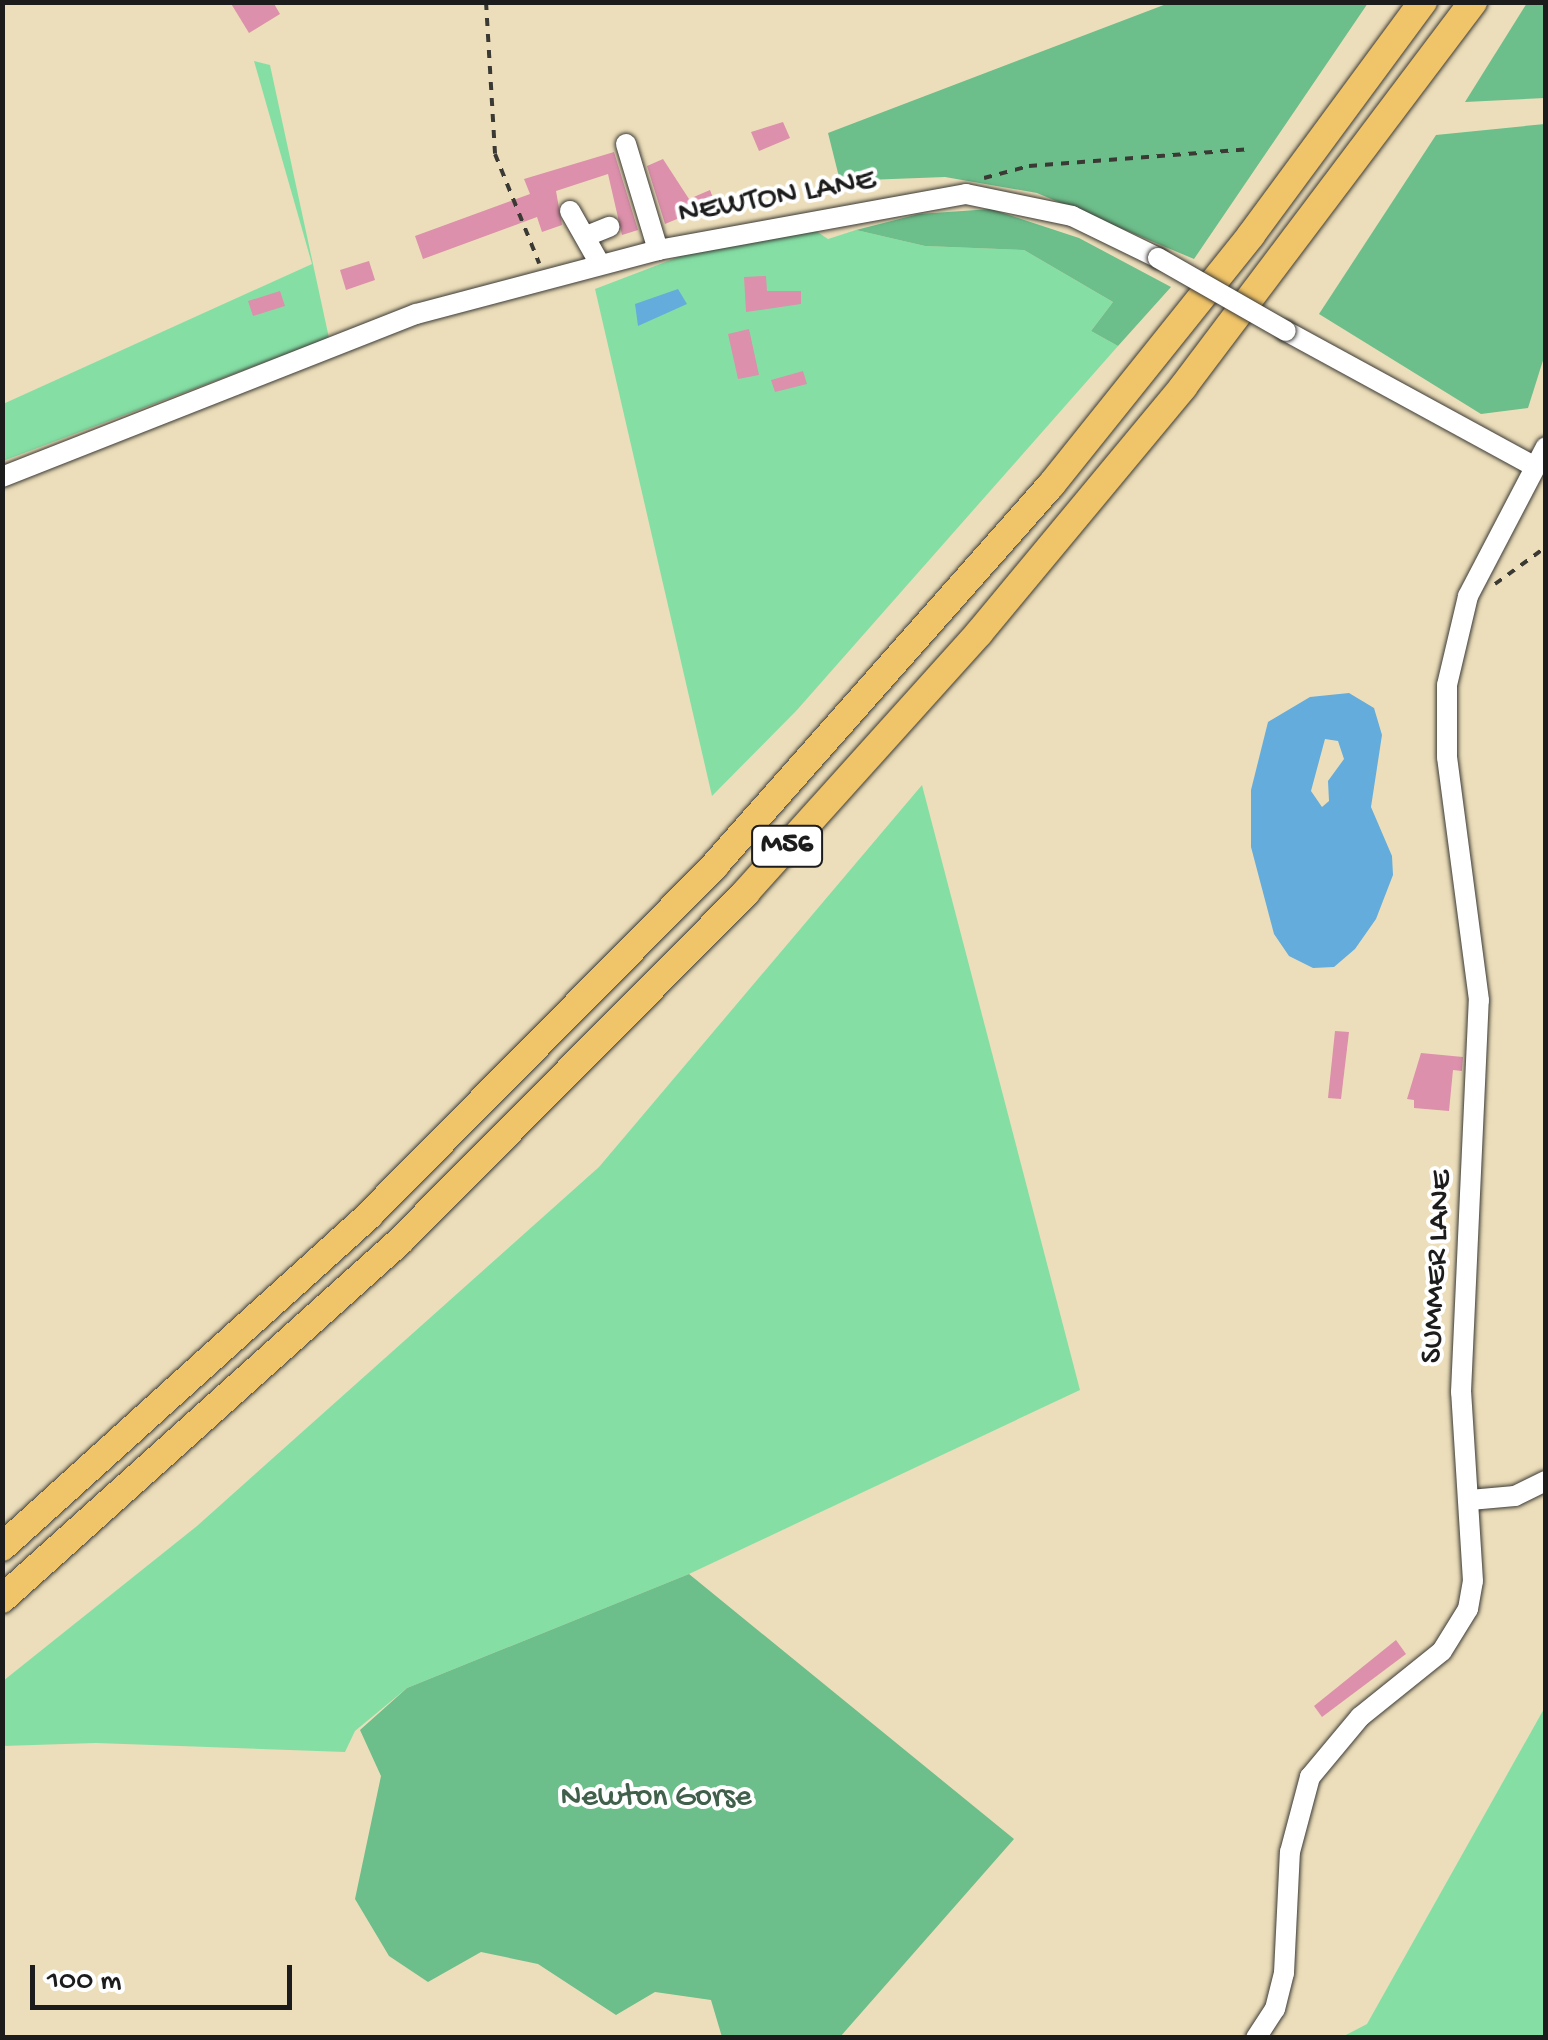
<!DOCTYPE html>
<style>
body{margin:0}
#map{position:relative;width:1548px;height:2040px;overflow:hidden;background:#ecdeba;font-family:"Gochi Hand",sans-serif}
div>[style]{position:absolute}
.green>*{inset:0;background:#85dfa5}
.forest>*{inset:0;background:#6cbe8a}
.water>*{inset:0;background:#64acdb}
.building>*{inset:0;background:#dc90ab}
.path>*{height:4px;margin-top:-2px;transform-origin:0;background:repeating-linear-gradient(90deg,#3b3934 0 8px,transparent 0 16px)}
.roads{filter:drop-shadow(0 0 2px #3b3934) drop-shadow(0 0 2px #3b3934)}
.minor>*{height:20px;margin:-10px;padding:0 10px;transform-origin:10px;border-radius:10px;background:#fff}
.highway>*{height:28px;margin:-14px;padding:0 14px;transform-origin:14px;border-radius:14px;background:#f0c469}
.bridges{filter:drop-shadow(0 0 2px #3b3934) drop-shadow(0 0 2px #3b3934)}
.minor-bridge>*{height:20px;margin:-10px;padding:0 10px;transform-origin:10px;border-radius:10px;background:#fff}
span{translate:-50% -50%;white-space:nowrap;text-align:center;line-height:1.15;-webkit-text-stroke:8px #fff;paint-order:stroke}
.shield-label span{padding:2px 8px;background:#fff;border:2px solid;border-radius:8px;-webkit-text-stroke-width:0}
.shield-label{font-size:30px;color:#1c1c1c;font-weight:700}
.street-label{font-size:32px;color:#1c1c1c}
.park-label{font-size:32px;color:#41604c}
.frame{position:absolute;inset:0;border:5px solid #1c1c1c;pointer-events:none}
.scale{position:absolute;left:30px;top:1965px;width:262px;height:45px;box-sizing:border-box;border:5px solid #1c1c1c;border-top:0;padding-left:12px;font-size:30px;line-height:35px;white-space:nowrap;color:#1c1c1c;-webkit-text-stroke:8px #fff;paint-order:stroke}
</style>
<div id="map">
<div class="green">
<div style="clip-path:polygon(254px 61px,270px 65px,329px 338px,3px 461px,3px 404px,312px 264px)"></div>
<div style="clip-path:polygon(856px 230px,925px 246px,1024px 250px,1113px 302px,1091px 331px,1118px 346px,797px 710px,712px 796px,595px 289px,697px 250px,816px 231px,828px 239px)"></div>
<div style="clip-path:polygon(922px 785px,1080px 1390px,689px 1574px,407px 1688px,355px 1731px,345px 1752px,96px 1743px,3px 1746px,3px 1681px,197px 1526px,599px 1167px)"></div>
<div style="clip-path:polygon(1545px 1707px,1545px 2037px,1342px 2037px,1367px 2024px)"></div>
</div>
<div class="forest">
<div style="clip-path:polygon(1169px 3px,1368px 3px,1194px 259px,1037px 193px,945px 177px,840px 181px,828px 133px)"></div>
<div style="clip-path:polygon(1527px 3px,1545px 3px,1545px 98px,1465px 102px)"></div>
<div style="clip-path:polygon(1545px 124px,1545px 354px,1528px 408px,1481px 414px,1319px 314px,1436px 135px)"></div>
<div style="clip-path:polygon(991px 209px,1079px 238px,1171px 287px,1118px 346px,1091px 331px,1113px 302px,1024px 250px,925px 246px,856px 230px,919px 214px)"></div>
<div style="clip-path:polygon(689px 1574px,1014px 1839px,840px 2037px,722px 2037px,711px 2000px,655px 1992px,616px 2015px,538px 1964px,481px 1952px,428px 1982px,389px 1956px,355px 1899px,381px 1776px,360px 1730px,407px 1688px)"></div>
</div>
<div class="water">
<div style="clip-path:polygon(678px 289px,687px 304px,638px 326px,635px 304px)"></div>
<div style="clip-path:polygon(evenodd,1349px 693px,1374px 708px,1382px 735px,1371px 807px,1392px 856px,1393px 875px,1376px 919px,1355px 949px,1334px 967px,1313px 968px,1289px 956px,1274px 934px,1251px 847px,1251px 790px,1268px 722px,1310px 697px,1349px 693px,1325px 739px,1338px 741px,1344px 759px,1328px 781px,1329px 801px,1322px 807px,1311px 791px,1325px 739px)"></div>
</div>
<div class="building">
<div style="clip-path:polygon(230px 2px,273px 2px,280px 14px,249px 33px)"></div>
<div style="clip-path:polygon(783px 122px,790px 138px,759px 151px,751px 132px)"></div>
<div style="clip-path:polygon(614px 152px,638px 230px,622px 235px,608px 174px,556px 191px,562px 225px,542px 232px,537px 217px,423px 259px,415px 236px,530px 194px,524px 179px)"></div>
<div style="clip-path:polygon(663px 159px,689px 199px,710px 190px,715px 203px,665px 224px,647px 166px)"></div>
<div style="clip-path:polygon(369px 261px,375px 280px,346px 290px,340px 270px)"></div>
<div style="clip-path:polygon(766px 276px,767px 291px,801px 291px,801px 304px,746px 312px,744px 277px)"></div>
<div style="clip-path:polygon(280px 291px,285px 306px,253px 316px,248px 301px)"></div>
<div style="clip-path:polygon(749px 329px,759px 375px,738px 379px,728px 334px)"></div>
<div style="clip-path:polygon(803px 371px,807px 384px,775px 392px,771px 380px)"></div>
<div style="clip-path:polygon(1335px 1031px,1349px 1032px,1341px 1099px,1328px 1098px)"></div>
<div style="clip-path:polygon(1421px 1053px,1463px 1057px,1462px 1071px,1453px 1070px,1449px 1111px,1414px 1108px,1414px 1100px,1407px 1099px)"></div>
<div style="clip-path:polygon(1396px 1640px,1406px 1654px,1322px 1717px,1314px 1706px)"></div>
</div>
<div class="path">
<div style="left:486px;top:2px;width:152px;rotate:86.6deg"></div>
<div style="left:495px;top:154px;width:118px;rotate:68deg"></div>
<div style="left:984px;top:178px;width:47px;rotate:-14.9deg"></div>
<div style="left:1029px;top:166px;width:223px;rotate:-4.4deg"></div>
<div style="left:1495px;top:584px;width:63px;rotate:-36deg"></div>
</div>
<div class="roads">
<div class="minor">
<div style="left:626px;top:144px;width:111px;rotate:73.2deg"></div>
<div style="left:570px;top:211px;width:61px;rotate:60.5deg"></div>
<div style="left:589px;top:235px;width:22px;rotate:-22deg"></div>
<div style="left:1286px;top:331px;width:284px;rotate:28.6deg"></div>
<div style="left:2px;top:477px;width:445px;rotate:-21.5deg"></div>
<div style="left:416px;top:314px;width:250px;rotate:-14.8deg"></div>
<div style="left:658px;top:250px;width:313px;rotate:-10.3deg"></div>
<div style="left:966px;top:194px;width:108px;rotate:11.7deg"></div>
<div style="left:1072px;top:216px;width:96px;rotate:26deg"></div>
<div style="left:1470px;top:1500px;width:45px;rotate:-5.1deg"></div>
<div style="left:1515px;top:1496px;width:34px;rotate:-26deg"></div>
<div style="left:1256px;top:2038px;width:35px;rotate:-57deg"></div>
<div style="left:1275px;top:2009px;width:37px;rotate:-76deg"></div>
<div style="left:1284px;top:1973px;width:121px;rotate:-87.2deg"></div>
<div style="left:1290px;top:1852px;width:78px;rotate:-75.1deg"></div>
<div style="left:1310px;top:1777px;width:78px;rotate:-50.2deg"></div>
<div style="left:1360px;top:1717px;width:105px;rotate:-38.8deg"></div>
<div style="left:1442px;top:1651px;width:49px;rotate:-58.2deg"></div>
<div style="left:1468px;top:1609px;width:28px;rotate:-80deg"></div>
<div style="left:1473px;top:1581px;width:189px;rotate:-93.6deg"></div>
<div style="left:1461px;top:1392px;width:392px;rotate:-87.4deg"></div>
<div style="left:1479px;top:1000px;width:245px;rotate:-97.5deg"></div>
<div style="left:1447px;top:757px;width:72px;rotate:-90deg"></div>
<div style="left:1447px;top:685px;width:91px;rotate:-76.7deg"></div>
<div style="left:1468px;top:596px;width:168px;rotate:-62.4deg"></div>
</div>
<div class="highway">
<div style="left:2px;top:1547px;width:495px;rotate:-42.1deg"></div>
<div style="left:369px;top:1215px;width:491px;rotate:-45.3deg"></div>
<div style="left:714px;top:866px;width:509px;rotate:-48.51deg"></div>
<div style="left:1051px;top:485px;width:320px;rotate:-51.3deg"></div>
<div style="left:1251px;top:235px;width:290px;rotate:-53.6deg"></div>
<div style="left:2px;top:1599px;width:534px;rotate:-41.96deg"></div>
<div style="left:399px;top:1242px;width:493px;rotate:-45.2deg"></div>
<div style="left:746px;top:892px;width:348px;rotate:-48deg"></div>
<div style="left:979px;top:633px;width:320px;rotate:-50.3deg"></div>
<div style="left:1183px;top:387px;width:482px;rotate:-53deg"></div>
</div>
</div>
<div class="bridges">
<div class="minor-bridge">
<div style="left:1158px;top:258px;width:147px;rotate:29.7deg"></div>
</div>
</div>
<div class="shield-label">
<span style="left:787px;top:846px">M56</span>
</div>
<div class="street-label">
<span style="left:777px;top:198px;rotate:-10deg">NEWTON LANE</span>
<span style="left:1438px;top:1267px;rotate:-87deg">SUMMER LANE</span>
</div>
<div class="park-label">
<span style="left:656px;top:1798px">Newton Gorse</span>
</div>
<div class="frame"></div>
<div class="scale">100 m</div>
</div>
